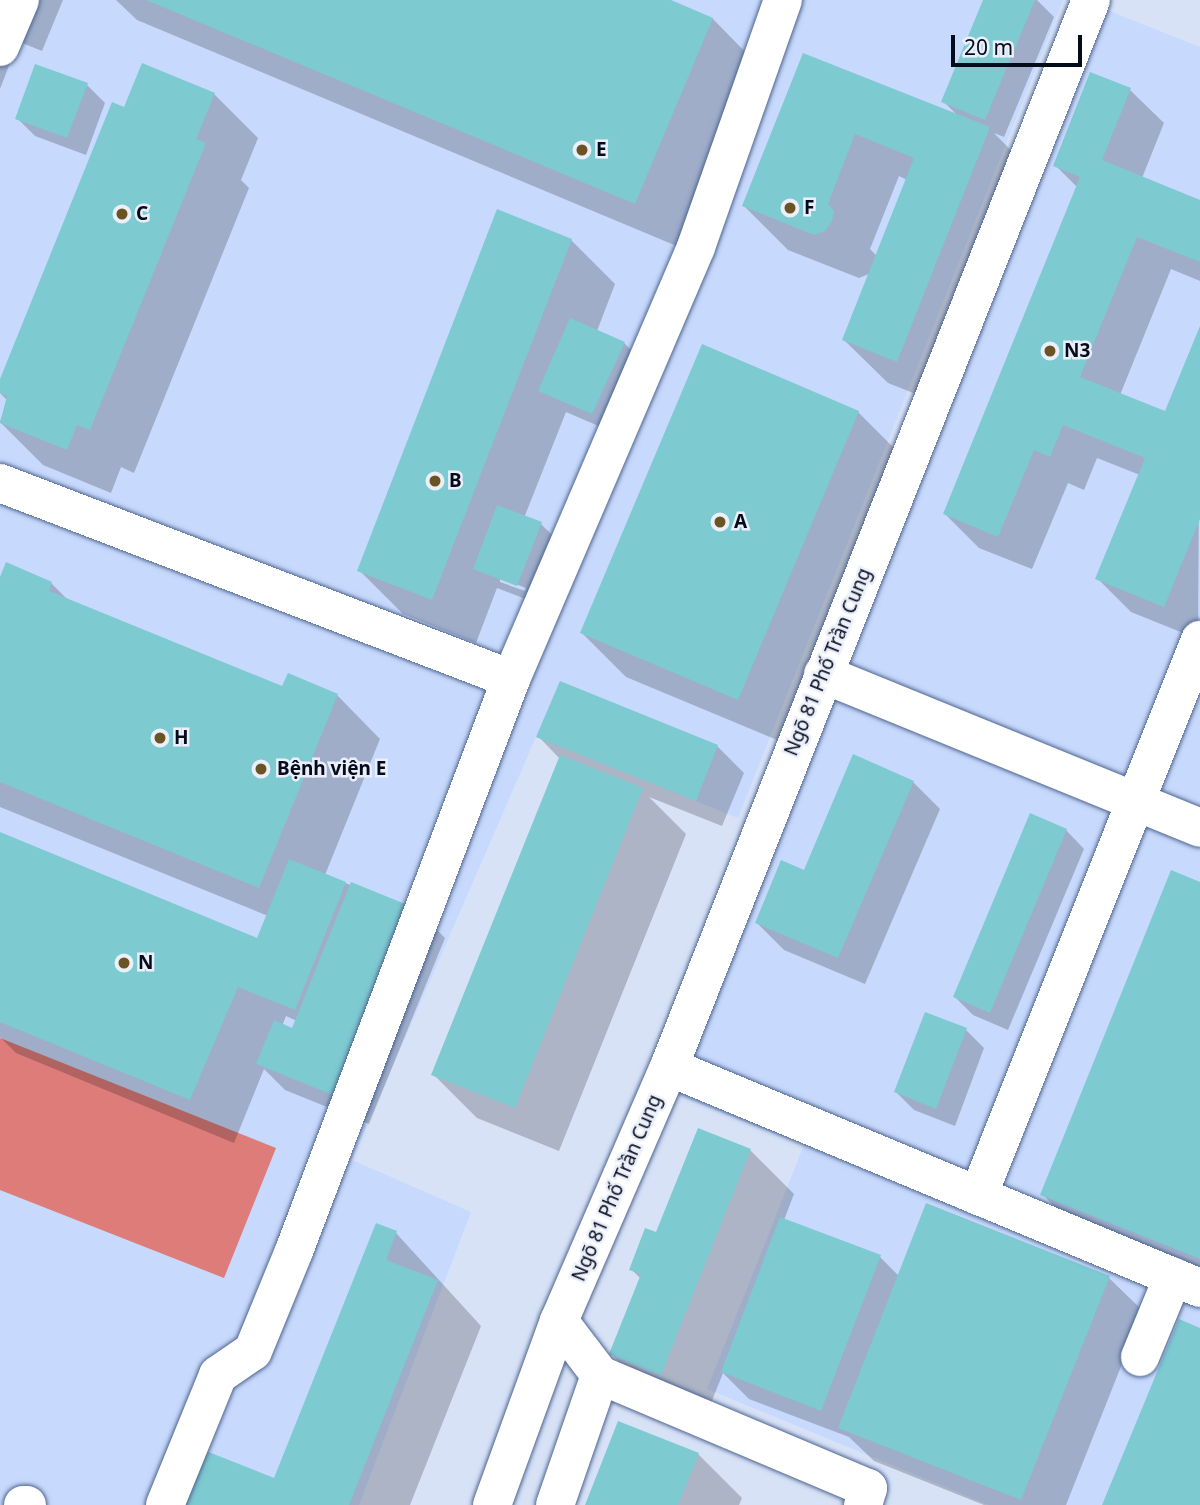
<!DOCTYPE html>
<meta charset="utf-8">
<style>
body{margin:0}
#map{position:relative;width:1200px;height:1505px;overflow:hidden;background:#d7e2f7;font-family:"Noto Sans",sans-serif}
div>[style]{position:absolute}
.built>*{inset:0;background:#c7d9fc}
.water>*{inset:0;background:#dd7c78}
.shadow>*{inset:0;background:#0003}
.building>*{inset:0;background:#7dcad1}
.roads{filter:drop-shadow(0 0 2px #4e6591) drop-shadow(0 0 2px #4e6591)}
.minor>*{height:38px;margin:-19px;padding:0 19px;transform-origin:19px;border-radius:19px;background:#fff}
.dots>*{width:19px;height:19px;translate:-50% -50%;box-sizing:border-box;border:4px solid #eaeffa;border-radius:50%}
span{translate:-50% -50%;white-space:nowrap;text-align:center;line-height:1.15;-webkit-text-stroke:5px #eaeffa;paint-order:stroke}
.poi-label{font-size:19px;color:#040b1b;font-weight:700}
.left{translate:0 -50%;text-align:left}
.street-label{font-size:19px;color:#040b1b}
.scale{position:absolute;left:951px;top:35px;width:131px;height:32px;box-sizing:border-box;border:4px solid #040b1b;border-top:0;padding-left:9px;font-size:21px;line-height:24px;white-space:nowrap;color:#040b1b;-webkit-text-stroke:5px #eaeffa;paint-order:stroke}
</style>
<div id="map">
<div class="built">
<div style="clip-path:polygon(0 0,1063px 0,738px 818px,536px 737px,352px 1160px,471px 1212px,359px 1505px,0 1505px)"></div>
<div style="clip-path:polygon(1107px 10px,1200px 47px,1200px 1505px,989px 1505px,707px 1389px,804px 1145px,676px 1095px)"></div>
</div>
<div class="water">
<div style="clip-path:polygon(0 1038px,276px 1148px,224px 1278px,0 1190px)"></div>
</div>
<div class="shadow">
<div style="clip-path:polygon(0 0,63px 0,42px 51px,0 34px)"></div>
<div style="clip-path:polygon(116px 0,667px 0,713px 19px,756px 63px,679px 247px,137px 20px)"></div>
<div style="clip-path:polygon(evenodd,985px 0,1037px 0,1054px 17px,1004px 137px,994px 133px,1033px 173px,941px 404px,888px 383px,844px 340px,869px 274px,859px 278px,788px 250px,744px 206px,804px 55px,959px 117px,943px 101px,985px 0,899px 176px,907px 180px,877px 256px,870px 249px,899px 176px)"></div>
<div style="clip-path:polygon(0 53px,10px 63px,0 89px)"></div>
<div style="clip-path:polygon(87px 85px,105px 103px,86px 155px,35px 136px,17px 118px)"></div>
<div style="clip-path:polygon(1130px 90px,1164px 123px,1142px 178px,1200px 202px,1200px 281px,1171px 269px,1120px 395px,1166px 413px,1200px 330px,1198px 639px,1131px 612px,1097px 578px,1140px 475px,1097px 458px,1084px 490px,1068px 483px,1032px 569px,979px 548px,945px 514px,1078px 188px,1055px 165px)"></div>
<div style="clip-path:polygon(214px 94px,258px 138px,241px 180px,249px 188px,134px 473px,121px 467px,111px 493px,43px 465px,0 422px,7px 400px,0 393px,0 383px,125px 109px)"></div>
<div style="clip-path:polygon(evenodd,571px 240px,615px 284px,597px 331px,624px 343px,642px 361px,610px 431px,566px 412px,524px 518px,541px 524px,559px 542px,536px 603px,497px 588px,476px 643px,403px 614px,359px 570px,571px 240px,500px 578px,526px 588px,525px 591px,500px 582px,500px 578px)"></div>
<div style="clip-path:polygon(858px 412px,902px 456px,782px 742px,626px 677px,582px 633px)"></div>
<div style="clip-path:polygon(evenodd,0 581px,51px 583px,69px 601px,283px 688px,337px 695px,380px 739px,325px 875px,419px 912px,445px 938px,369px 1124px,285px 1090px,264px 1069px,234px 1143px,16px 1053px,0 1037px,0 834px,258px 942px,268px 916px,0 807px,0 581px,286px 1016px,297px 1021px,293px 1030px,282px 1026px,286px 1016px)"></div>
<div style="clip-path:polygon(538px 736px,717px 746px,744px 773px,722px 826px,649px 797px,686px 834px,559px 1151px,477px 1118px,433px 1074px,560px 759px)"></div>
<div style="clip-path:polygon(913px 782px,940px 809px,865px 984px,784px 950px,757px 923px,805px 873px)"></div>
<div style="clip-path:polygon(1066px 830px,1084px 849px,1008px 1030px,973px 1015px,955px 997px)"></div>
<div style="clip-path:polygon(1200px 884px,1200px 1278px,1076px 1228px,1042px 1194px)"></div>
<div style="clip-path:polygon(966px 1030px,984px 1048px,955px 1126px,914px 1110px,896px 1092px)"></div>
<div style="clip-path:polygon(750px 1150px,794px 1194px,784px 1220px,880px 1257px,899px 1276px,927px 1206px,1109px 1278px,1143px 1311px,1066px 1505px,984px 1505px,874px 1461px,849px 1437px,749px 1399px,723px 1373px,705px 1418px,655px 1397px,611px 1354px,641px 1279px,631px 1269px,657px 1234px)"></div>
<div style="clip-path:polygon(377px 1225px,396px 1233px,481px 1326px,410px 1505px,187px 1505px,275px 1480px)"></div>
<div style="clip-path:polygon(698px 1454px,742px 1498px,739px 1505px,587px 1505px)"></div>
</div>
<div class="building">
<div style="clip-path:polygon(146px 0,671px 0,713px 18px,635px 204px)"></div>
<div style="clip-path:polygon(983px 0,1035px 0,985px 120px,941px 102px)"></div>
<div style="clip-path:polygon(803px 53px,990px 127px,897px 362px,842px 340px,914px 158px,855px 134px,828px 204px,834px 211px,832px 221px,825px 231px,814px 235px,742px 206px)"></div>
<div style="clip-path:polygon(142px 63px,215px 93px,196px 139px,206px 143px,90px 430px,77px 425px,67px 450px,0 423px,7px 396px,0 393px,0 379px,112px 102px,124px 107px)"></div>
<div style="clip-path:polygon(35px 64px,88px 83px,67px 138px,15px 119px)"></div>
<div style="clip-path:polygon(1090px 72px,1131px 88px,1102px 160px,1200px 200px,1200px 262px,1137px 237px,1080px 377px,1165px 411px,1200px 326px,1200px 519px,1164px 607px,1095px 579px,1145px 458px,1063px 425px,1050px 457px,1034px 450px,998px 537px,943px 514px,1080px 177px,1053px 166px)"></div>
<div style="clip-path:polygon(497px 209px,572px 239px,432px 600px,357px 571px)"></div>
<div style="clip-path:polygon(570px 318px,625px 342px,592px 414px,538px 391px)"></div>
<div style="clip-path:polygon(702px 344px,859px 411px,738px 700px,580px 633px)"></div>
<div style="clip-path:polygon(497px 505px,542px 522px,517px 586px,473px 569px)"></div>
<div style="clip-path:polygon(6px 562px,52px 582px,49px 591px,282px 686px,288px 673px,338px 694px,259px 888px,0 782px,0 577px)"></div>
<div style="clip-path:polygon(560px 681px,718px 745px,696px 801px,536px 737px)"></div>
<div style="clip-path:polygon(853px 754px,914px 781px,838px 958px,755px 923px,781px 860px,804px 870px)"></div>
<div style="clip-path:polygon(560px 755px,643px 788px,515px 1108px,431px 1075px)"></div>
<div style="clip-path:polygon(1030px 813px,1067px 829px,990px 1013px,953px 997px)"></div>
<div style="clip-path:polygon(0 832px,257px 938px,289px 859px,346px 882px,295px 1010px,238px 987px,190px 1100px,0 1022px)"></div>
<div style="clip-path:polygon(1171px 870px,1200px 882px,1200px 1259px,1040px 1195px)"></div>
<div style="clip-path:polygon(351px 882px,420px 910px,343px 1099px,256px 1064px,274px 1020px,292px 1028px)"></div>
<div style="clip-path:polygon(925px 1012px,967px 1028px,936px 1109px,894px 1092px)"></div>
<div style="clip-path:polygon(698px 1128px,751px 1149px,661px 1375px,609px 1354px,641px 1274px,629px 1270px,645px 1228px,656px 1232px)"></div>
<div style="clip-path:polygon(926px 1203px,1110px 1276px,1021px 1500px,838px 1428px)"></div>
<div style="clip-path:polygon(780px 1217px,881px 1255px,821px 1411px,721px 1372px)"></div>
<div style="clip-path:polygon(376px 1223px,397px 1231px,386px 1260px,438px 1280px,349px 1505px,185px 1505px,206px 1451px,274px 1478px)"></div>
<div style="clip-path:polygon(1179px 1319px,1200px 1328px,1200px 1505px,1102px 1505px)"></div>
<div style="clip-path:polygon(618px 1421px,699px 1453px,678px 1505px,585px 1505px)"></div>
</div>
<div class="roads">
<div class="minor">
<div style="left:0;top:47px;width:51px;rotate:-66.9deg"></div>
<div style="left:0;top:483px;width:547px;rotate:20.98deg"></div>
<div style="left:823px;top:674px;width:407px;rotate:22.2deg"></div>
<div style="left:669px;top:1067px;width:575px;rotate:22.6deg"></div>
<div style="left:978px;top:1196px;width:599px;rotate:-68.23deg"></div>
<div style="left:559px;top:1321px;width:68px;rotate:52.8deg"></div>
<div style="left:600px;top:1375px;width:291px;rotate:22.9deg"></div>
<div style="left:868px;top:1488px;width:18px;rotate:106deg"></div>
<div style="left:1140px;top:1357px;width:87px;rotate:-67.6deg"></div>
<div style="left:23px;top:1505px;width:4px"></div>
<div style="left:165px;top:1505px;width:140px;rotate:-67.8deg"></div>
<div style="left:218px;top:1375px;width:42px;rotate:-34.4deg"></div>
<div style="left:253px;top:1351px;width:108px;rotate:-67.7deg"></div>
<div style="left:294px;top:1251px;width:612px;rotate:-69.22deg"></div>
<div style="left:511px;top:679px;width:470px;rotate:-66.8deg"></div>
<div style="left:696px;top:247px;width:262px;rotate:-70.6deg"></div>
<div style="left:492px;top:1505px;width:196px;rotate:-70deg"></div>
<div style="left:559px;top:1321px;width:277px;rotate:-66.6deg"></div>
<div style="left:669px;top:1067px;width:1147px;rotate:-68.42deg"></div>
<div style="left:555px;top:1505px;width:138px;rotate:-70.9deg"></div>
</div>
</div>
<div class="dots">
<div style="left:582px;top:150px;background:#6b5424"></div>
<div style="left:790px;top:208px;background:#6b5424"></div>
<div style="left:122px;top:214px;background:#6b5424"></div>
<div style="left:1050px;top:351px;background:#6b5424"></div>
<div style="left:435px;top:481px;background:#6b5424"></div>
<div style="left:720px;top:522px;background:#6b5424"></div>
<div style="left:160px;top:738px;background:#6b5424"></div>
<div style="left:261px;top:769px;background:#6b5424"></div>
<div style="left:124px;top:963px;background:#6b5424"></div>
</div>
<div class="poi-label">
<span class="left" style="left:596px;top:150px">E</span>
<span class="left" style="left:804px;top:208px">F</span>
<span class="left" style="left:136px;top:214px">C</span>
<span class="left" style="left:1064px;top:351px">N3</span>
<span class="left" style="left:449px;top:481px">B</span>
<span class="left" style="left:734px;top:522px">A</span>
<span class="left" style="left:174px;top:738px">H</span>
<span class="left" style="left:277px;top:769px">Bệnh viện E</span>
<span class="left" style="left:138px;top:963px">N</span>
</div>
<div class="street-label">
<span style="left:828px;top:662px;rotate:-68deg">Ngõ 81 Phố Trần Cung</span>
<span style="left:617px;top:1188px;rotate:-67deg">Ngõ 81 Phố Trần Cung</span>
</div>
<div class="scale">20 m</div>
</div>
